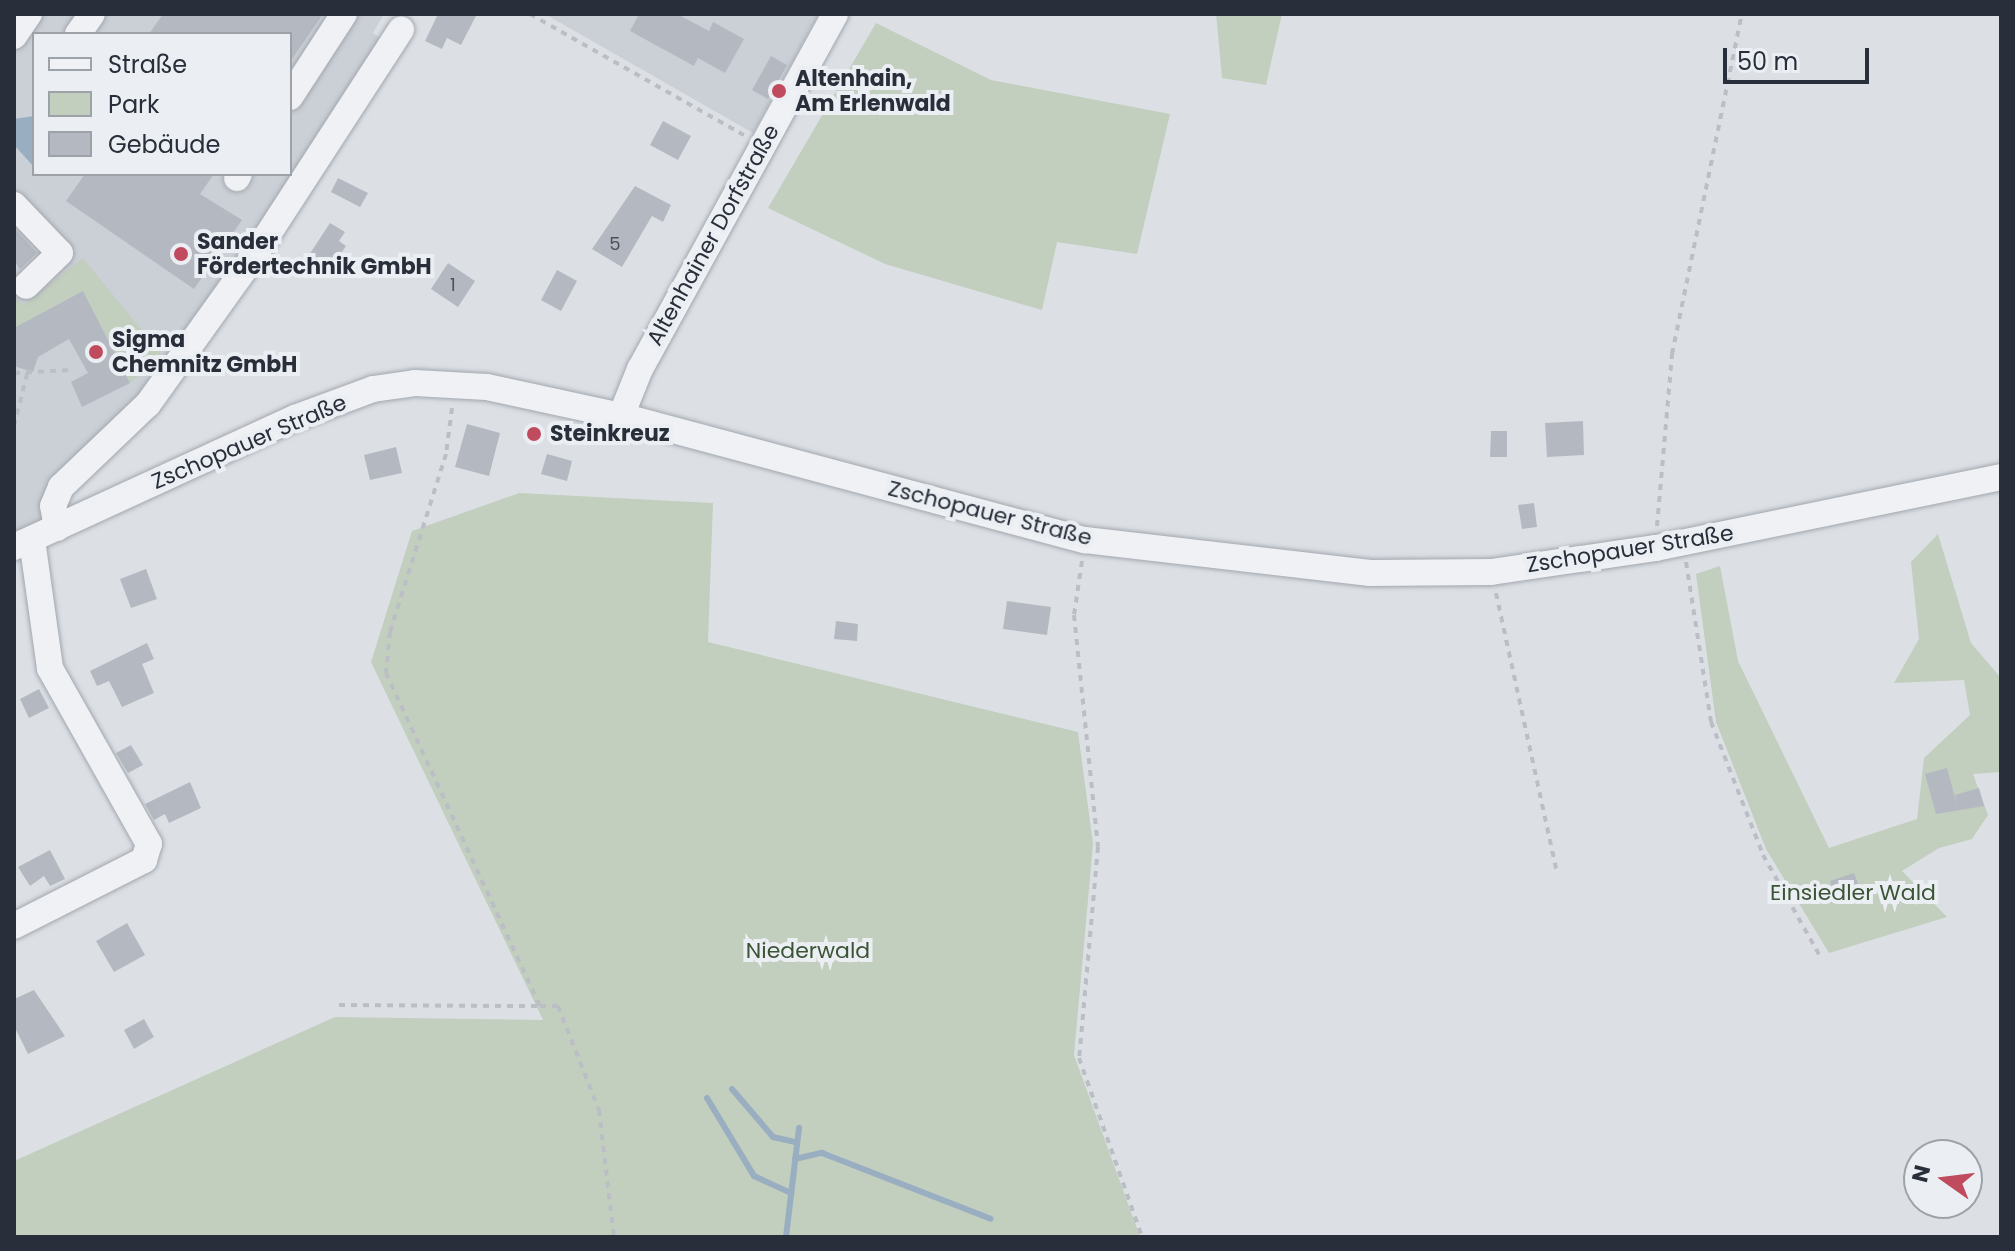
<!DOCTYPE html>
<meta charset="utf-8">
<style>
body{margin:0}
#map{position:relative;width:2015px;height:1251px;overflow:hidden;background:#dce0e5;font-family:Poppins,sans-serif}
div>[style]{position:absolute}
.built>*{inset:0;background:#cbcfd6}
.green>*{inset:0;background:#c2cebe}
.water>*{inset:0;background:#9aaec2}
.stream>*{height:6px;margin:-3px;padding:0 3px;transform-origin:3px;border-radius:3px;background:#9aaec2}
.building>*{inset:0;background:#b4b9c1}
.path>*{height:4px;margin-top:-2px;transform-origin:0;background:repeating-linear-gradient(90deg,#bbbec4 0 6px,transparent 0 12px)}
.roads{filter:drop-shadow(0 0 2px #a2a7ae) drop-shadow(0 0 2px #a2a7ae)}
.minor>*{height:26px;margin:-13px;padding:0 13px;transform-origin:13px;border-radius:13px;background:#eff1f4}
.dots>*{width:22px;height:22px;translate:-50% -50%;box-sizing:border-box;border:4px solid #ebeff3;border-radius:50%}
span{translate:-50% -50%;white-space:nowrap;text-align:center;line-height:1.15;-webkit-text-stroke:8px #ebeff3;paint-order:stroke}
.number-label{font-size:18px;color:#4b515c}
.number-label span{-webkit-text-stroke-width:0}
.poi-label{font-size:22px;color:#282e3a;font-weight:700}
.left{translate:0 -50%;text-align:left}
.street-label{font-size:22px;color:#282e3a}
.park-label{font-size:22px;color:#3c5436}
.frame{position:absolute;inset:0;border:16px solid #282e3a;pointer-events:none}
.legend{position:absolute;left:32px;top:32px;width:260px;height:144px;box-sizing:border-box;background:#ebeff3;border:2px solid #9da2a9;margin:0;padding:10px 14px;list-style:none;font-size:24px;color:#282e3a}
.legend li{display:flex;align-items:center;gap:16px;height:40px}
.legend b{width:40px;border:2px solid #9da2a9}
.north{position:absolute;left:1903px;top:1139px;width:80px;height:80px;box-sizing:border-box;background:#ebeff3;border:2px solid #9da2a9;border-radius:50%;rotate:284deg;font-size:22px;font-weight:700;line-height:32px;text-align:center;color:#282e3a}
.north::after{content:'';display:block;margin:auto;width:28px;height:36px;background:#c04b5e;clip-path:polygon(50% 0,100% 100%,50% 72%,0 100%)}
.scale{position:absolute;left:1723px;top:48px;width:146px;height:36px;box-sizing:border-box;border:4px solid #282e3a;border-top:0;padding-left:10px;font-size:24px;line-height:28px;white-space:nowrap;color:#282e3a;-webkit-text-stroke:6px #ebeff3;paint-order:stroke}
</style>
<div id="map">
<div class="built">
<div style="clip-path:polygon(evenodd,14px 14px,384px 14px,373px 33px,383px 40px,144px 395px,45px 519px,14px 532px,14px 14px,34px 34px,290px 34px,290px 174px,34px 174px,34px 34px)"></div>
<div style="clip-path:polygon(545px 14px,819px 14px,753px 133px)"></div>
</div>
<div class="green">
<div style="clip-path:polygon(1216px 14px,1282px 14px,1266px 85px,1222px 78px)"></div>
<div style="clip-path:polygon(876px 23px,991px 80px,1170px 114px,1137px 254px,1057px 242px,1042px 310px,885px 264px,768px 208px)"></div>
<div style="clip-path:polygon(83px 258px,161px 354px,130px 383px,83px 291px,14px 328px,14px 296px,23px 305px)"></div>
<div style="clip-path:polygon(519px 493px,713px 503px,708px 642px,1078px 732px,1093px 844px,1074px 1055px,1140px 1237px,14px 1237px,14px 1161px,335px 1017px,543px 1020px,371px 662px,412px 531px)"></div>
<div style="clip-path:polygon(1938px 534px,1971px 643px,2001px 678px,2001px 772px,1973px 774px,1988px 815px,1972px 839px,1939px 848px,1902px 871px,1947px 917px,1829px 953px,1766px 849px,1716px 722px,1696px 574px,1720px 566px,1738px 661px,1829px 848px,1917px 819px,1924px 758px,1970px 715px,1964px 680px,1894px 683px,1919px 639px,1911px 562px)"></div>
</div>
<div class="water">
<div style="clip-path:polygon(34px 116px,34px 167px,14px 145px,14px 119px)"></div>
</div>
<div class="stream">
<div style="left:732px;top:1089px;width:63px;rotate:49.5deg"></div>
<div style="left:773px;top:1137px;width:22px;rotate:13deg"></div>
<div style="left:707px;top:1098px;width:91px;rotate:58.9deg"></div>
<div style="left:754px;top:1176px;width:41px;rotate:24.7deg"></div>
<div style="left:795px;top:1159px;width:28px;rotate:-13deg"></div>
<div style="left:822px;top:1153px;width:181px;rotate:21.3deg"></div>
<div style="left:786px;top:1237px;width:110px;rotate:-83.2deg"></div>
</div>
<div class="building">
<div style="clip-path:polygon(163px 14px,323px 14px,290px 62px,290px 34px,149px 34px)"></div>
<div style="clip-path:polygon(438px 14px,477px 14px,461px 45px,447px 38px,442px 49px,425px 41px)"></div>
<div style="clip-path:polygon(639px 14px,677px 14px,709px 31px,713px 22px,744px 39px,725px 73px,698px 58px,694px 66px,630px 31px)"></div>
<div style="clip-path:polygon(771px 56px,787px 65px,768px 99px,752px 90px)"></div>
<div style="clip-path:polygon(663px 121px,691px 136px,678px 160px,650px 145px)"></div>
<div style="clip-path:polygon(85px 174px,214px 174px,200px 194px,242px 220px,194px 289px,66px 201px)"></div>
<div style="clip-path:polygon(338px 178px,368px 193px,360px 207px,331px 192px)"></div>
<div style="clip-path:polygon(635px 186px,671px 205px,663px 222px,652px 216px,622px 267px,592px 249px)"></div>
<div style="clip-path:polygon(330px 223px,345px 232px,339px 241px,346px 246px,330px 270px,309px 255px)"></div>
<div style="clip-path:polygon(14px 228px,37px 253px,20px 269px,14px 261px)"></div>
<div style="clip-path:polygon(448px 263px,475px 281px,458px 307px,431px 289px)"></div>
<div style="clip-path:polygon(557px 270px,577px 281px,561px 311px,541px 300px)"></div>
<div style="clip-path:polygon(83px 291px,130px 383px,82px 407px,71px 382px,88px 373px,69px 339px,38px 357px,33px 372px,14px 366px,14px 328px)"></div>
<div style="clip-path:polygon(1583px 421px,1584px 455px,1547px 457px,1545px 423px)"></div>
<div style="clip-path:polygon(467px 424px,500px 433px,489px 476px,455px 467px)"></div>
<div style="clip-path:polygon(1491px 431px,1507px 431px,1507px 457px,1490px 457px)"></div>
<div style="clip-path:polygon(396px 447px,402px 473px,370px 480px,364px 455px)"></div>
<div style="clip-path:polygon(547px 454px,572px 461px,567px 481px,541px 474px)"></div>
<div style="clip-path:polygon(1534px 503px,1537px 527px,1522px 529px,1518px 505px)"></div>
<div style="clip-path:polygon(146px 569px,157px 599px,131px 608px,120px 579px)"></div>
<div style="clip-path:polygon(1007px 601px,1051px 607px,1047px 635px,1003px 629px)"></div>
<div style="clip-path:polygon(836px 621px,858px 624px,857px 641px,834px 639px)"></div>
<div style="clip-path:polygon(147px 643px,154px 659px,142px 664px,154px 693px,122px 707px,109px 681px,97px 686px,90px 671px)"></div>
<div style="clip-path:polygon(39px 689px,49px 708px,29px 718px,20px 699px)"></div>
<div style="clip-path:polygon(131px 745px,143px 765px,128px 773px,116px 753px)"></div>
<div style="clip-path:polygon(1947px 768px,1957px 805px,1955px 795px,1979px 788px,1984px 806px,1936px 814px,1925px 774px)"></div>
<div style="clip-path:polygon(190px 782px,201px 808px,169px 823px,165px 814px,154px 820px,145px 804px)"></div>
<div style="clip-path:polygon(50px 850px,65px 879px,50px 886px,44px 876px,30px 886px,18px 867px)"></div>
<div style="clip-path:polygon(1854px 873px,1862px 894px,1838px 903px,1830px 881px)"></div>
<div style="clip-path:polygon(127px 923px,145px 955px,114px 972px,96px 941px)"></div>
<div style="clip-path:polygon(34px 990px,65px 1036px,28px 1054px,14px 1026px,14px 999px)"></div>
<div style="clip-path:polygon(144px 1019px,154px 1037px,134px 1049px,124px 1030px)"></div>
</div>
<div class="path">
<div style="left:530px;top:14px;width:246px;rotate:29.5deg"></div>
<div style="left:14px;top:373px;width:57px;rotate:-3deg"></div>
<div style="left:452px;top:408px;width:46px;rotate:97.4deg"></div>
<div style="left:446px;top:454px;width:187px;rotate:107.5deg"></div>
<div style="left:390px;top:632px;width:41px;rotate:95.6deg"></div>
<div style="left:386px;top:673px;width:367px;rotate:65.2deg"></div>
<div style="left:540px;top:1006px;width:18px"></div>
<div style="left:558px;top:1006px;width:112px;rotate:68.5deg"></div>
<div style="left:599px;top:1110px;width:128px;rotate:83.3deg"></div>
<div style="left:14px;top:426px;width:58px;rotate:-76deg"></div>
<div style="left:1657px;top:526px;width:173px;rotate:-85deg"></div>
<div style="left:1672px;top:354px;width:347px;rotate:-78.4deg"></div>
<div style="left:1082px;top:561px;width:55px;rotate:98.4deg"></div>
<div style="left:1074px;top:615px;width:233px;rotate:84.1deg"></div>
<div style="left:1098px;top:847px;width:212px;rotate:95.1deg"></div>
<div style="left:1079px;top:1058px;width:190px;rotate:70.6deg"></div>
<div style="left:1686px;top:562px;width:162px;rotate:81.1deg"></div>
<div style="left:1711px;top:722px;width:143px;rotate:68.6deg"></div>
<div style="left:1763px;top:855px;width:116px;rotate:60.6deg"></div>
<div style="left:1496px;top:593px;width:286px;rotate:77.7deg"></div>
<div style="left:339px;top:1005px;width:201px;rotate:0.3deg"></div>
</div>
<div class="roads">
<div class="minor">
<div style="left:78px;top:34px;width:24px;rotate:-55deg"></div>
<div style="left:14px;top:36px;width:27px;rotate:-56deg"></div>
<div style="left:290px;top:97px;width:99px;rotate:-57deg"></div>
<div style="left:237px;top:178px;width:4px;rotate:-63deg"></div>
<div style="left:14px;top:205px;width:66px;rotate:46.2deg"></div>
<div style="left:60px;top:253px;width:47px;rotate:135.9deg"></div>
<div style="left:621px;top:416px;width:51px;rotate:-68deg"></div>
<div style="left:640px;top:369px;width:405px;rotate:-61.2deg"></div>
<div style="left:57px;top:528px;width:22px;rotate:-100deg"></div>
<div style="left:53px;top:506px;width:21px;rotate:-67deg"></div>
<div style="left:61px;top:487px;width:120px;rotate:-43.7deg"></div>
<div style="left:148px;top:404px;width:182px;rotate:-54.4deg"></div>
<div style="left:254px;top:256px;width:270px;rotate:-57deg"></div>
<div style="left:14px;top:547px;width:309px;rotate:-24.7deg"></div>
<div style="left:295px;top:418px;width:83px;rotate:-20.4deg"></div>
<div style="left:373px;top:389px;width:42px;rotate:-8.1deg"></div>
<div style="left:415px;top:383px;width:72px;rotate:3.2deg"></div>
<div style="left:487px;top:387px;width:137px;rotate:12.2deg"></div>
<div style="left:621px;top:416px;width:480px;rotate:15deg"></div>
<div style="left:1085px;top:540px;width:287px;rotate:6.6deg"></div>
<div style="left:1370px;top:573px;width:121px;rotate:-0.5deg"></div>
<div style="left:1491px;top:572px;width:167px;rotate:-8.3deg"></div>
<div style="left:1656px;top:548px;width:352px;rotate:-11.6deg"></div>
<div style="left:14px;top:926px;width:146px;rotate:-26.9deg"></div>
<div style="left:144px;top:860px;width:17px;rotate:-73deg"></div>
<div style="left:149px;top:844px;width:202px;rotate:-119.4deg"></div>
<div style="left:50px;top:668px;width:129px;rotate:-98deg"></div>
</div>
</div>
<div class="dots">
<div style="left:779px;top:91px;background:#c04b5e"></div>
<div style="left:181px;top:254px;background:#c04b5e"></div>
<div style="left:96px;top:352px;background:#c04b5e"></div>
<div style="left:534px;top:434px;background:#c04b5e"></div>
</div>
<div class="number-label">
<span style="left:615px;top:244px">5</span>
<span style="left:453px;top:285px">1</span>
</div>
<div class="poi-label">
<span class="left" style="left:795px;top:91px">Altenhain,<br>Am Erlenwald</span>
<span class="left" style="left:197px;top:254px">Sander<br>Fördertechnik GmbH</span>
<span class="left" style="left:112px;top:352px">Sigma<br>Chemnitz GmbH</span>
<span class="left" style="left:550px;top:434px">Steinkreuz</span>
</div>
<div class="street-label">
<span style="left:713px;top:235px;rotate:-61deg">Altenhainer Dorfstraße</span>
<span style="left:249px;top:442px;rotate:-23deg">Zschopauer Straße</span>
<span style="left:990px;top:513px;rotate:14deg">Zschopauer Straße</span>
<span style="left:1630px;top:549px;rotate:-9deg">Zschopauer Straße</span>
</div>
<div class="park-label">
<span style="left:1853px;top:893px">Einsiedler Wald</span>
<span style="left:808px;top:951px">Niederwald</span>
</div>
<div class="frame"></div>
<ul class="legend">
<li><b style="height:10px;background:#eff1f4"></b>Straße</li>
<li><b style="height:22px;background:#c2cebe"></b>Park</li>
<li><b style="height:22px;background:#b4b9c1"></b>Gebäude</li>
</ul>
<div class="north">N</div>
<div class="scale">50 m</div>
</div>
